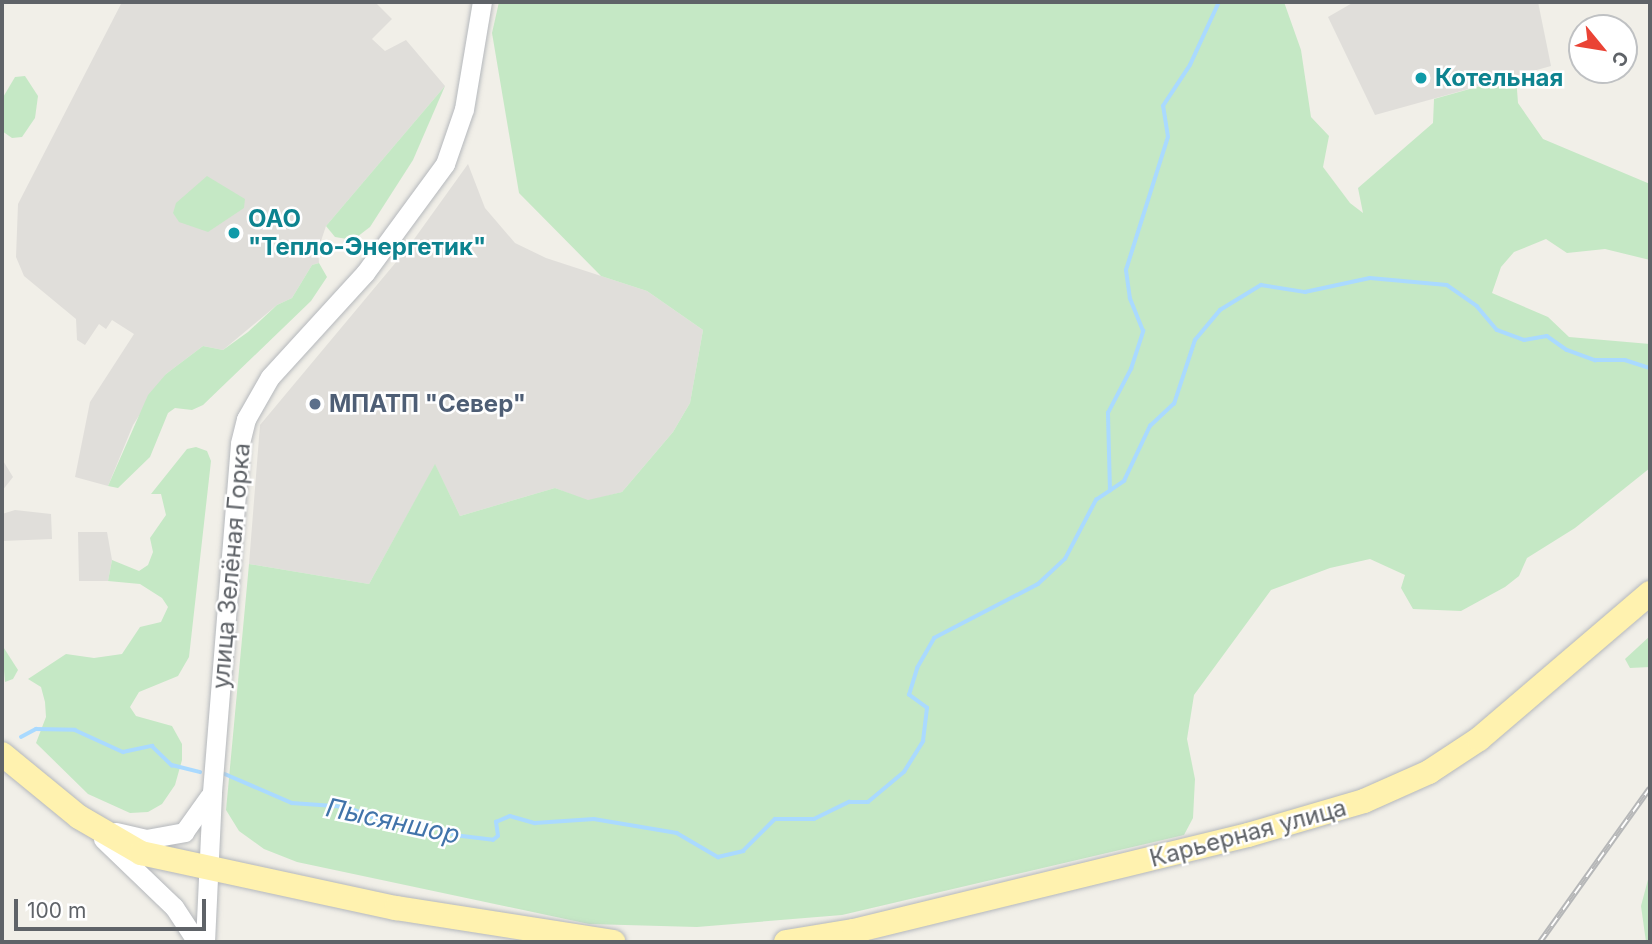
<!DOCTYPE html>
<meta charset="utf-8">
<style>
body{margin:0}
#map{position:relative;width:1652px;height:944px;overflow:hidden;background:#f1efe8;font-family:Inter,sans-serif}
div>[style]{position:absolute}
.industrial>*{inset:0;background:#e0deda}
.green>*{inset:0;background:#c5e8c5}
.stream>*{height:3.5px;margin:-1.75px;padding:0 1.75px;transform-origin:1.75px;border-radius:1.75px;background:#aadaff}
.roads{filter:drop-shadow(0 0 2px #b5b8bc) drop-shadow(0 0 2px #b5b8bc)}
.minor>*{height:19px;margin:-9.5px;padding:0 9.5px;transform-origin:9.5px;border-radius:9.5px;background:#fff}
.major>*{height:24px;margin:-12px;padding:0 12px;transform-origin:12px;border-radius:12px;background:#fff2af}
.rail>*{height:6px;margin-top:-3px;transform-origin:0;background:repeating-linear-gradient(90deg,#fff 0 10px,#b6b7b8 0 20px);box-sizing:border-box;border-block:2px solid #b6b7b8}
.dots>*{width:19px;height:19px;translate:-50% -50%;box-sizing:border-box;border:4px solid #fff;border-radius:50%}
span{translate:-50% -50%;white-space:nowrap;text-align:center;line-height:1.15;-webkit-text-stroke:5px #fff;paint-order:stroke}
.culture-label{font-size:24px;color:#0d838f;font-weight:700}
.left{translate:0 -50%;text-align:left}
.service-label{font-size:24px;color:#4e5e75;font-weight:700}
.street-label{font-size:24px;color:#5f6368}
.water-label{font-size:26px;color:#4174aa;font-style:italic}
.frame{position:absolute;inset:0;border:4px solid #5f6368;pointer-events:none}
.north{position:absolute;left:1568px;top:14px;width:70px;height:70px;box-sizing:border-box;background:#fff;border:2px solid #bfc1c3;border-radius:50%;rotate:120deg;font-size:19px;font-weight:700;line-height:28px;text-align:center;color:#5f6368}
.north::after{content:'';display:block;margin:auto;width:24px;height:32px;background:#ea4335;clip-path:polygon(50% 0,100% 100%,50% 72%,0 100%)}
.scale{position:absolute;left:14px;top:899px;width:192px;height:32px;box-sizing:border-box;border:4px solid #5f6368;border-top:0;padding-left:9px;font-size:21px;line-height:24px;white-space:nowrap;color:#5f6368;-webkit-text-stroke:5px #fff;paint-order:stroke}
</style>
<div id="map">
<div class="industrial">
<div style="clip-path:polygon(122px 2px,375px 2px,392px 19px,372px 39px,385px 51px,406px 40px,445px 86px,326px 226px,318px 250px,319px 263px,312px 265px,292px 298px,277px 305px,223px 350px,203px 346px,166px 374px,133px 425px,108px 486px,75px 477px,90px 402px,134px 334px,112px 320px,106px 329px,99px 324px,85px 345px,77px 340px,76px 319px,24px 276px,16px 257px,18px 204px)"></div>
<div style="clip-path:polygon(1354px 2px,1538px 2px,1551px 66px,1375px 115px,1328px 17px)"></div>
<div style="clip-path:polygon(468px 164px,485px 208px,515px 243px,546px 258px,647px 291px,703px 330px,690px 403px,673px 432px,622px 492px,588px 501px,555px 488px,460px 516px,435px 465px,369px 584px,249px 564px,260px 425px,407px 249px)"></div>
<div style="clip-path:polygon(2px 459px,13px 477px,2px 491px)"></div>
<div style="clip-path:polygon(15px 510px,51px 514px,52px 539px,2px 541px,2px 514px)"></div>
<div style="clip-path:polygon(78px 532px,107px 532px,112px 560px,108px 581px,79px 581px)"></div>
</div>
<div class="green">
<div style="clip-path:polygon(499px 2px,1284px 2px,1301px 50px,1311px 117px,1329px 136px,1323px 167px,1350px 203px,1363px 213px,1358px 188px,1433px 123px,1434px 99px,1516px 76px,1518px 103px,1543px 139px,1650px 184px,1650px 260px,1605px 249px,1567px 253px,1546px 239px,1514px 252px,1501px 267px,1492px 293px,1548px 317px,1569px 337px,1650px 344px,1650px 468px,1575px 528px,1527px 558px,1519px 576px,1505px 587px,1461px 611px,1413px 609px,1401px 588px,1405px 575px,1370px 559px,1330px 568px,1271px 590px,1194px 695px,1187px 739px,1195px 779px,1193px 818px,1184px 835px,842px 915px,697px 927px,589px 924px,297px 862px,264px 849px,239px 831px,226px 810px,249px 564px,369px 584px,435px 464px,460px 516px,555px 488px,588px 500px,622px 492px,673px 432px,690px 403px,703px 330px,647px 291px,601px 276px,519px 193px,492px 33px)"></div>
<div style="clip-path:polygon(25px 76px,38px 96px,35px 118px,22px 137px,12px 138px,2px 131px,2px 99px,15px 77px)"></div>
<div style="clip-path:polygon(445px 86px,413px 160px,370px 227px,353px 240px,335px 237px,326px 226px)"></div>
<div style="clip-path:polygon(207px 176px,245px 199px,244px 208px,208px 232px,179px 222px,173px 213px,176px 203px)"></div>
<div style="clip-path:polygon(319px 263px,327px 277px,311px 301px,203px 405px,192px 410px,175px 408px,168px 413px,150px 457px,118px 488px,108px 486px,148px 395px,166px 374px,203px 346px,223px 350px,248px 332px,277px 305px,292px 298px,312px 265px)"></div>
<div style="clip-path:polygon(196px 447px,207px 451px,211px 461px,189px 657px,178px 676px,139px 692px,130px 707px,136px 716px,172px 726px,182px 744px,182px 760px,175px 785px,162px 804px,148px 812px,130px 813px,88px 794px,36px 743px,46px 717px,45px 702px,41px 687px,28px 679px,66px 654px,94px 658px,122px 654px,140px 627px,161px 622px,168px 607px,162px 598px,140px 584px,108px 581px,112px 560px,139px 571px,148px 565px,153px 552px,150px 538px,166px 515px,161px 494px,151px 494px,187px 449px)"></div>
<div style="clip-path:polygon(1650px 636px,1650px 667px,1630px 668px,1625px 659px)"></div>
<div style="clip-path:polygon(2px 645px,18px 670px,13px 679px,5px 682px)"></div>
<div style="clip-path:polygon(1650px 872px,1650px 942px,1646px 942px,1641px 906px)"></div>
</div>
<div class="stream">
<div style="left:1110px;top:491px;width:78px;rotate:-91.5deg"></div>
<div style="left:1108px;top:413px;width:50px;rotate:-62.4deg"></div>
<div style="left:1131px;top:369px;width:40px;rotate:-72deg"></div>
<div style="left:1143px;top:331px;width:35px;rotate:-112deg"></div>
<div style="left:1130px;top:299px;width:29px;rotate:-98deg"></div>
<div style="left:1126px;top:270px;width:139px;rotate:-72.5deg"></div>
<div style="left:1168px;top:137px;width:31px;rotate:-99deg"></div>
<div style="left:1163px;top:106px;width:49px;rotate:-56.6deg"></div>
<div style="left:1190px;top:65px;width:69px;rotate:-65.3deg"></div>
<div style="left:21px;top:737px;width:17px;rotate:-28deg"></div>
<div style="left:36px;top:729px;width:39px;rotate:1deg"></div>
<div style="left:75px;top:730px;width:53px;rotate:24.6deg"></div>
<div style="left:123px;top:752px;width:30px;rotate:-12deg"></div>
<div style="left:152px;top:746px;width:28px;rotate:44deg"></div>
<div style="left:172px;top:765px;width:29px;rotate:14deg"></div>
<div style="left:225px;top:774px;width:73px;rotate:23.4deg"></div>
<div style="left:292px;top:803px;width:56px;rotate:4.1deg"></div>
<div style="left:348px;top:807px;width:49px;rotate:22.9deg"></div>
<div style="left:393px;top:826px;width:33px;rotate:-3deg"></div>
<div style="left:426px;top:824px;width:30px;rotate:21deg"></div>
<div style="left:454px;top:835px;width:39px;rotate:7deg"></div>
<div style="left:493px;top:840px;width:6px;rotate:-39deg"></div>
<div style="left:498px;top:836px;width:14px;rotate:-98deg"></div>
<div style="left:496px;top:822px;width:15px;rotate:-23deg"></div>
<div style="left:510px;top:816px;width:26px;rotate:16deg"></div>
<div style="left:535px;top:823px;width:59px;rotate:-3.9deg"></div>
<div style="left:594px;top:819px;width:84px;rotate:9.6deg"></div>
<div style="left:677px;top:833px;width:48px;rotate:30.3deg"></div>
<div style="left:718px;top:857px;width:26px;rotate:-13deg"></div>
<div style="left:743px;top:851px;width:45px;rotate:-45deg"></div>
<div style="left:775px;top:819px;width:39px"></div>
<div style="left:814px;top:819px;width:39px;rotate:-26deg"></div>
<div style="left:849px;top:802px;width:19px"></div>
<div style="left:868px;top:802px;width:47px;rotate:-39.8deg"></div>
<div style="left:904px;top:772px;width:36px;rotate:-58deg"></div>
<div style="left:923px;top:741px;width:33px;rotate:-83deg"></div>
<div style="left:927px;top:708px;width:22px;rotate:-144deg"></div>
<div style="left:909px;top:695px;width:28px;rotate:-73deg"></div>
<div style="left:917px;top:668px;width:34px;rotate:-60deg"></div>
<div style="left:934px;top:638px;width:117px;rotate:-27.4deg"></div>
<div style="left:1038px;top:584px;width:37px;rotate:-43deg"></div>
<div style="left:1065px;top:559px;width:67px;rotate:-62.3deg"></div>
<div style="left:1096px;top:500px;width:34px;rotate:-34deg"></div>
<div style="left:1124px;top:481px;width:61px;rotate:-64.7deg"></div>
<div style="left:1150px;top:426px;width:33px;rotate:-43deg"></div>
<div style="left:1174px;top:404px;width:67px;rotate:-71.8deg"></div>
<div style="left:1195px;top:340px;width:39px;rotate:-50deg"></div>
<div style="left:1220px;top:310px;width:48px;rotate:-31.4deg"></div>
<div style="left:1261px;top:285px;width:45px;rotate:9deg"></div>
<div style="left:1305px;top:292px;width:66px;rotate:-12.2deg"></div>
<div style="left:1370px;top:278px;width:77px;rotate:5.2deg"></div>
<div style="left:1447px;top:285px;width:37px;rotate:35deg"></div>
<div style="left:1477px;top:306px;width:31px;rotate:50deg"></div>
<div style="left:1497px;top:330px;width:29px;rotate:20deg"></div>
<div style="left:1524px;top:340px;width:23px;rotate:-10deg"></div>
<div style="left:1547px;top:336px;width:24px;rotate:35deg"></div>
<div style="left:1567px;top:350px;width:30px;rotate:20deg"></div>
<div style="left:1595px;top:360px;width:30px"></div>
<div style="left:1625px;top:360px;width:26px;rotate:18deg"></div>
</div>
<div class="roads">
<div class="minor">
<div style="left:116px;top:832px;width:31px;rotate:13deg"></div>
<div style="left:146px;top:839px;width:39px;rotate:-10deg"></div>
<div style="left:184px;top:832px;width:43px;rotate:-54.5deg"></div>
<div style="left:103px;top:839px;width:98px;rotate:43.8deg"></div>
<div style="left:174px;top:907px;width:42px;rotate:56.7deg"></div>
<div style="left:205px;top:942px;width:150px;rotate:-87.3deg"></div>
<div style="left:212px;top:792px;width:350px;rotate:-85.4deg"></div>
<div style="left:240px;top:443px;width:25px;rotate:-76deg"></div>
<div style="left:246px;top:419px;width:48px;rotate:-60.3deg"></div>
<div style="left:270px;top:377px;width:141px;rotate:-47.6deg"></div>
<div style="left:365px;top:273px;width:135px;rotate:-53.7deg"></div>
<div style="left:445px;top:164px;width:58px;rotate:-70.9deg"></div>
<div style="left:464px;top:109px;width:109px;rotate:-80.5deg"></div>
</div>
<div class="major">
<div style="left:2px;top:754px;width:99px;rotate:39.3deg"></div>
<div style="left:79px;top:817px;width:72px;rotate:30.1deg"></div>
<div style="left:141px;top:853px;width:261px;rotate:12.2deg"></div>
<div style="left:396px;top:908px;width:220px;rotate:8.9deg"></div>
<div style="left:786px;top:942px;width:69px;rotate:-9.2deg"></div>
<div style="left:854px;top:931px;width:406px;rotate:-13.7deg"></div>
<div style="left:1248px;top:835px;width:121px;rotate:-16.3deg"></div>
<div style="left:1364px;top:801px;width:71px;rotate:-24deg"></div>
<div style="left:1429px;top:772px;width:60px;rotate:-33.4deg"></div>
<div style="left:1479px;top:739px;width:225px;rotate:-40.5deg"></div>
</div>
</div>
<div class="rail">
<div style="left:2px;top:942px;width:1px"></div>
<div style="left:1540px;top:942px;width:189px;rotate:-54.5deg"></div>
</div>
<div class="dots">
<div style="left:1421px;top:78px;background:#0f9aa8"></div>
<div style="left:234px;top:233px;background:#0f9aa8"></div>
<div style="left:315px;top:404px;background:#5c6f8a"></div>
</div>
<div class="culture-label">
<span class="left" style="left:1435px;top:78px">Котельная</span>
<span class="left" style="left:248px;top:233px">ОАО<br>"Тепло-Энергетик"</span>
</div>
<div class="service-label">
<span class="left" style="left:329px;top:404px">МПАТП "Север"</span>
</div>
<div class="street-label">
<span style="left:231px;top:566px;rotate:-85deg">улица Зелёная Горка</span>
<span style="left:1248px;top:833px;rotate:-15deg">Карьерная улица</span>
</div>
<div class="water-label">
<span style="left:393px;top:821px;rotate:12deg">Пысяншор</span>
</div>
<div class="frame"></div>
<div class="north">С</div>
<div class="scale">100 m</div>
</div>
